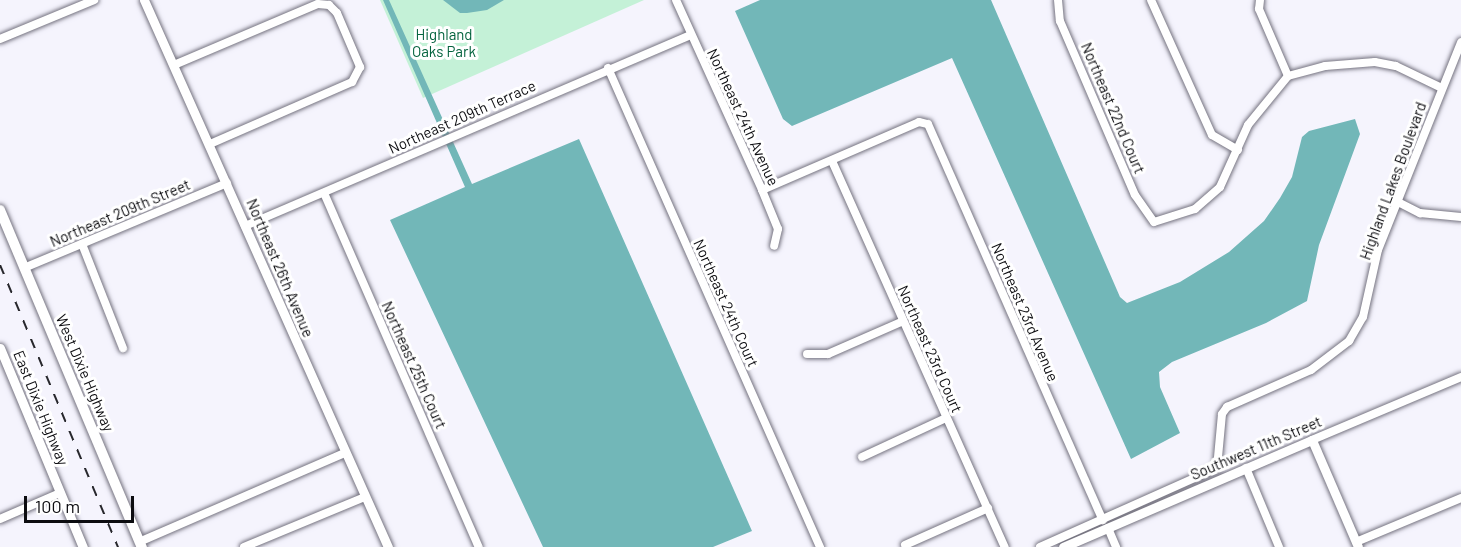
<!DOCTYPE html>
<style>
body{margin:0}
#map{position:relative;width:1461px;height:547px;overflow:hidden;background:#f5f4fd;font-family:Barlow,sans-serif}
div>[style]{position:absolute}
.green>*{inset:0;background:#c4f1d7}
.water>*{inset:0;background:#72b7b8}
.roads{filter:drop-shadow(0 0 2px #757380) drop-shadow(0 0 2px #757380)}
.minor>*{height:8px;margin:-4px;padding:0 4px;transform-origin:4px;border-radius:4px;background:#fff}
.tertiary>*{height:9px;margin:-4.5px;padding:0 4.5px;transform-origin:4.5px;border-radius:4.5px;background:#fff}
.secondary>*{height:10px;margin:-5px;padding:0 5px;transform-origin:5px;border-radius:5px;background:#fff}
.rail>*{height:2px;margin-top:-1px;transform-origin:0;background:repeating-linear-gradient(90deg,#27272c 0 10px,transparent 0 20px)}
span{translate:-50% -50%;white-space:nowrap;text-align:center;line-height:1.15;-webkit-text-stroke:6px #fff;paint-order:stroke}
.park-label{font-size:15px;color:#04633e}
.street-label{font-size:15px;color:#0c0c10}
.scale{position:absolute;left:24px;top:496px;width:110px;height:27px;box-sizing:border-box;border:3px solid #0c0c10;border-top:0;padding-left:8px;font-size:18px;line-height:21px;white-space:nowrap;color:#0c0c10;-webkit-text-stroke:4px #fff;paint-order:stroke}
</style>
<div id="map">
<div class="green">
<div style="clip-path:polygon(380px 0,644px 0,423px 98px)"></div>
</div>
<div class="water">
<div style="clip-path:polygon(383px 0,389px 0,472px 184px,579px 139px,752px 531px,713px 547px,543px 547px,390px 220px,465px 187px)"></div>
<div style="clip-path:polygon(443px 0,504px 0,487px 10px,467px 13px,460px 13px)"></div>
<div style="clip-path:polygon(760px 0,991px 0,1120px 297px,1127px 303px,1180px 282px,1229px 252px,1264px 221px,1280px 198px,1292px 177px,1302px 137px,1309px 131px,1355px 119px,1360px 134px,1319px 245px,1307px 301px,1266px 323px,1172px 362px,1159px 372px,1160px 387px,1180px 433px,1131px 459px,952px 58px,792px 126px,783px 119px,735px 11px)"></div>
</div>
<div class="roads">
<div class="minor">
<div style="left:676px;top:0;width:209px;rotate:65.6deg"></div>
<div style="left:762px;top:190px;width:42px;rotate:67.7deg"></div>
<div style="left:778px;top:229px;width:17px;rotate:103deg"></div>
<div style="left:1058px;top:0;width:21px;rotate:85deg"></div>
<div style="left:1060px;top:21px;width:189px;rotate:66.7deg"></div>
<div style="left:1135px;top:195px;width:33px;rotate:55deg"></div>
<div style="left:1154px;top:222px;width:43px;rotate:-17.6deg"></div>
<div style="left:1195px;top:209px;width:33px;rotate:-41deg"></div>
<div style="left:1220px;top:187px;width:68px;rotate:-65.7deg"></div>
<div style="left:1248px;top:125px;width:63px;rotate:-50.8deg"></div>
<div style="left:1288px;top:76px;width:38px;rotate:-15deg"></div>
<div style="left:1325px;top:66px;width:50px;rotate:-4.6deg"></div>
<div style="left:1375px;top:62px;width:21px;rotate:11deg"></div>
<div style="left:1396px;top:66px;width:51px;rotate:25.6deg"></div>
<div style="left:1151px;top:0;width:148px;rotate:65.7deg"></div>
<div style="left:1212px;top:135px;width:30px;rotate:30deg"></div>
<div style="left:1260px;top:0;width:9px;rotate:96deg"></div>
<div style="left:1259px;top:9px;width:73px;rotate:66.6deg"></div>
<div style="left:0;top:39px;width:102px;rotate:-22.5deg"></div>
<div style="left:174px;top:65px;width:156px;rotate:-23deg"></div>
<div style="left:318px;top:4px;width:11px;rotate:5deg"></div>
<div style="left:329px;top:5px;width:11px;rotate:45deg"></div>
<div style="left:337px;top:13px;width:59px;rotate:66.9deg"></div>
<div style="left:360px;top:67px;width:17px;rotate:118deg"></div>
<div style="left:352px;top:82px;width:155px;rotate:156.4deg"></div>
<div style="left:608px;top:68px;width:524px;rotate:66.13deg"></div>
<div style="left:832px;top:161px;width:423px;rotate:65.9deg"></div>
<div style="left:762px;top:190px;width:171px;rotate:-23.4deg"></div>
<div style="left:919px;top:122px;width:9px;rotate:13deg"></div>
<div style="left:928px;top:124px;width:433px;rotate:66.2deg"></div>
<div style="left:324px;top:193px;width:386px;rotate:66.4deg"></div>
<div style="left:1398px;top:202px;width:25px;rotate:27deg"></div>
<div style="left:1420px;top:213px;width:41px;rotate:5.6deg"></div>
<div style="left:245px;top:226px;width:484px;rotate:-23.2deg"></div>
<div style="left:82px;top:244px;width:112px;rotate:68.5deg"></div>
<div style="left:24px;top:268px;width:220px;rotate:-22.7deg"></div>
<div style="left:807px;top:354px;width:21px"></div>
<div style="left:828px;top:354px;width:82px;rotate:-23.7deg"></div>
<div style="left:1312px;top:440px;width:162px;rotate:-22.9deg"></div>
<div style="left:862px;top:457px;width:93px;rotate:-24.9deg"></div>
<div style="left:1246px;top:468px;width:86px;rotate:67.3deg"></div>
<div style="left:0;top:519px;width:65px;rotate:-23.4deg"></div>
<div style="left:1108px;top:528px;width:21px;rotate:67deg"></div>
<div style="left:139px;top:542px;width:224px;rotate:-23.4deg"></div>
<div style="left:1356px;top:542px;width:114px;rotate:-22.7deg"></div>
<div style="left:905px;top:545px;width:91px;rotate:-24deg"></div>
<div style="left:244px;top:547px;width:131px;rotate:-22.5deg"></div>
<div style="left:1040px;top:547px;width:194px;rotate:-24.1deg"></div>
<div style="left:1217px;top:468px;width:54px;rotate:-84.7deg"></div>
<div style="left:1222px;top:414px;width:9px;rotate:-54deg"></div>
<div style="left:1227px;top:407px;width:92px;rotate:-23.8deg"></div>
<div style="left:1311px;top:370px;width:48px;rotate:-37.3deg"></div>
<div style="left:1349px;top:341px;width:28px;rotate:-60deg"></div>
<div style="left:1363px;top:317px;width:69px;rotate:-77.4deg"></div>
<div style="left:1378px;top:250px;width:224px;rotate:-68.2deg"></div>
</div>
<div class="tertiary">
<div style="left:144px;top:0;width:599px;rotate:65.96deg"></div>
<div style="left:0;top:348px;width:216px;rotate:67.4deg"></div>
<div style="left:1063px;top:547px;width:271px;rotate:-23.3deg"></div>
<div style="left:1312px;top:440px;width:116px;rotate:66.7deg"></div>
</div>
<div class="secondary">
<div style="left:0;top:210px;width:366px;rotate:67.2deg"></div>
</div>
</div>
<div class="rail">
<div style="left:0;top:265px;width:306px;rotate:67.3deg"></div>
</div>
<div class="park-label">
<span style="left:444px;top:43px">Highland<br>Oaks Park</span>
</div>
<div class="street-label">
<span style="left:1113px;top:108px;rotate:67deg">Northeast 22nd Court</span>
<span style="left:462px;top:117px;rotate:-24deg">Northeast 209th Terrace</span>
<span style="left:743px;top:117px;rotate:65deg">Northeast 24th Avenue</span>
<span style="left:1393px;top:181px;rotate:-70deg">Highland Lakes Boulevard</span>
<span style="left:120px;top:213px;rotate:-23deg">Northeast 209th Street</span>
<span style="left:280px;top:268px;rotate:67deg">Northeast 26th Avenue</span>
<span style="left:726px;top:303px;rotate:66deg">Northeast 24th Court</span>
<span style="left:1025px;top:312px;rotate:67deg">Northeast 23rd Avenue</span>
<span style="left:930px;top:349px;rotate:66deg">Northeast 23rd Court</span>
<span style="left:414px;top:365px;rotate:66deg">Northeast 25th Court</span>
<span style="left:85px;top:373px;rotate:67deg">West Dixie Highway</span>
<span style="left:41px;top:408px;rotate:68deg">East Dixie Highway</span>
<span style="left:1256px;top:448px;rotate:-23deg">Southwest 11th Street</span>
</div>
<div class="scale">100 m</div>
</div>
